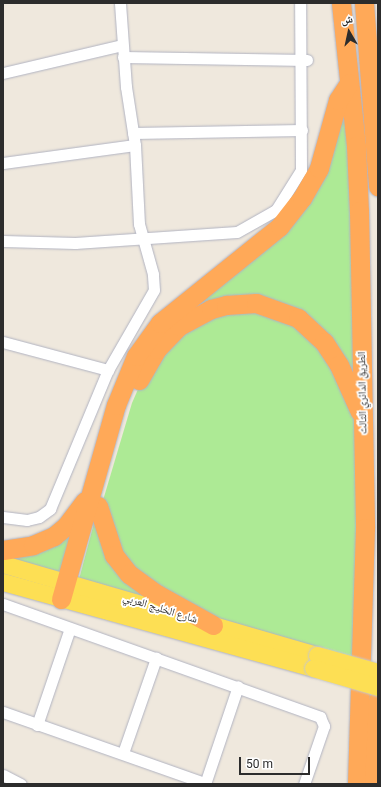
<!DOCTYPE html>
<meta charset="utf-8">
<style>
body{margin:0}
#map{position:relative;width:381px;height:787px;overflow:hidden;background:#efe8dd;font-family:Roboto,"Noto Naskh Arabic",sans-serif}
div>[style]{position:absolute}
.green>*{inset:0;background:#adea95}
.roads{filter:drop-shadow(0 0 1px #b1b3c1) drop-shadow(0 0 1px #b1b3c1)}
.street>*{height:11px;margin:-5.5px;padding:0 5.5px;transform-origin:5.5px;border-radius:5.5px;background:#fff}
.primary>*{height:17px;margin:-8.5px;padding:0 8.5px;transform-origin:8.5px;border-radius:8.5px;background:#fddf54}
.highway>*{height:19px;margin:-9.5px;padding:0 9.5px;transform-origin:9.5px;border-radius:9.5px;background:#ffa958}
.bridges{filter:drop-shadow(0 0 1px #c8c8c8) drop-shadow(0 0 1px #c8c8c8)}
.primary-bridge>*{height:17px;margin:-8.5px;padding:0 8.5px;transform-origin:8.5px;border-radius:8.5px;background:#fddf54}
span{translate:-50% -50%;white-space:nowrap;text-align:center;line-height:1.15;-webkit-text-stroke:3.5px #fff;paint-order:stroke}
.street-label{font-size:11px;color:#2c2c2c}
.frame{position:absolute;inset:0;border:4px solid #2c2c2c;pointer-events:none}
.north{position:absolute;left:329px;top:12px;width:40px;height:40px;-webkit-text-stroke:3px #fff;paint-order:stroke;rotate:351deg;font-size:11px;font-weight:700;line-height:16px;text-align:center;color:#2c2c2c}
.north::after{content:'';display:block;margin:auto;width:14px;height:18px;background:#2c2c2c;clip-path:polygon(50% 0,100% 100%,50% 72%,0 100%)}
.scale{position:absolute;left:239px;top:757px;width:71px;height:18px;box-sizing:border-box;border:2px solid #2c2c2c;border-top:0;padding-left:5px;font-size:12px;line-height:14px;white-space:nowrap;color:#2c2c2c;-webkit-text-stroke:3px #fff;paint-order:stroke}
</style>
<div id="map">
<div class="green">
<div style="clip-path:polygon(348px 88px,362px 415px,291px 310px,178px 311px,298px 206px)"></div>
<div style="clip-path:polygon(270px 310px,322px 345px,359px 421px,361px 666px,213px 625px,131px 573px,101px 507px,132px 403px,149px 364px,206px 313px)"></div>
<div style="clip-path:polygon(87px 500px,66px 580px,3px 563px)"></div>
<div style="clip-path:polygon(98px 508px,112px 555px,208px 623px,78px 583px)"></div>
</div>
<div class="roads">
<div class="street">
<div style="left:123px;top:57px;width:184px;rotate:0.9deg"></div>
<div style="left:3px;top:73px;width:122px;rotate:-13.2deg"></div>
<div style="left:133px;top:133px;width:169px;rotate:-1deg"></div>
<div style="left:3px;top:163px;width:133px;rotate:-7.8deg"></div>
<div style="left:3px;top:241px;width:72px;rotate:1.6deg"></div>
<div style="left:75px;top:243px;width:162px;rotate:-3.9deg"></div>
<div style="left:237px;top:232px;width:45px;rotate:-29.4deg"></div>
<div style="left:276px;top:210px;width:47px;rotate:-58deg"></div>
<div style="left:301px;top:170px;width:167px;rotate:-90.3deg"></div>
<div style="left:3px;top:342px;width:109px;rotate:14.9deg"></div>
<div style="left:3px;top:517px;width:24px;rotate:7deg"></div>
<div style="left:27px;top:520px;width:12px;rotate:-14deg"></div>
<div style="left:39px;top:517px;width:14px;rotate:-36deg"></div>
<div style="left:50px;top:509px;width:151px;rotate:-67.4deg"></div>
<div style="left:108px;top:370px;width:92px;rotate:-60.1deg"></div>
<div style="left:154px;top:290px;width:16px;rotate:-94deg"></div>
<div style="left:153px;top:274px;width:52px;rotate:-105.6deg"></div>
<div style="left:139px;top:224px;width:79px;rotate:-92.9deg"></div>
<div style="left:135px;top:145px;width:59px;rotate:-98.8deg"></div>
<div style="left:126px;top:87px;width:84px;rotate:-94.1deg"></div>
<div style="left:3px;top:604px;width:337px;rotate:19.6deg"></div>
<div style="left:320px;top:717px;width:10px;rotate:66deg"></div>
<div style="left:324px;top:726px;width:61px;rotate:109deg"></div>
<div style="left:3px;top:712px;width:214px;rotate:19.4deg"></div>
<div style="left:37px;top:725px;width:102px;rotate:-71.2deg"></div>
<div style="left:123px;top:753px;width:101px;rotate:-70.8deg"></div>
<div style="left:3px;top:775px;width:20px;rotate:27deg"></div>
<div style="left:205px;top:784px;width:103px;rotate:-71.4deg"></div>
</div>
<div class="primary">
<div style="left:3px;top:564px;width:327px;rotate:16.2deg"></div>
<div style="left:3px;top:582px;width:322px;rotate:15.5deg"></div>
</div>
<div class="highway">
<div style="left:341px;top:3px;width:144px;rotate:84deg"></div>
<div style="left:356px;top:146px;width:65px;rotate:87.4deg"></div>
<div style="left:359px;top:211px;width:317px;rotate:88.9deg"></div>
<div style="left:365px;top:528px;width:256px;rotate:91.8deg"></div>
<div style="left:364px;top:3px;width:184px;rotate:85.6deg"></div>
<div style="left:139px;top:380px;width:36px;rotate:-60deg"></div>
<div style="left:157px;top:349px;width:32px;rotate:-46deg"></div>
<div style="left:179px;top:326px;width:36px;rotate:-28deg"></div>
<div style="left:211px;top:309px;width:16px;rotate:-15deg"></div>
<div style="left:226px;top:305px;width:30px;rotate:-4deg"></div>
<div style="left:256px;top:303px;width:45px;rotate:19.7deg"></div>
<div style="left:298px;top:318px;width:35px;rotate:43deg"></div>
<div style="left:324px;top:342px;width:27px;rotate:57deg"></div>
<div style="left:339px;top:365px;width:51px;rotate:65.9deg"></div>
<div style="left:98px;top:506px;width:52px;rotate:71.9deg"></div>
<div style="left:114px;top:555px;width:24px;rotate:52deg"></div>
<div style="left:129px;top:574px;width:34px;rotate:36deg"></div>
<div style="left:157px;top:594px;width:64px;rotate:29deg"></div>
<div style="left:3px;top:550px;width:30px;rotate:-9deg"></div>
<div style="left:33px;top:545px;width:23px;rotate:-23deg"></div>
<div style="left:54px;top:536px;width:16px;rotate:-40deg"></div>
<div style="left:66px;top:526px;width:31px;rotate:-53deg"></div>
<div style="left:61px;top:599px;width:202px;rotate:-74.2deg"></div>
<div style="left:116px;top:405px;width:53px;rotate:-67.8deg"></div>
<div style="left:136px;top:356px;width:41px;rotate:-54deg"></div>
<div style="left:160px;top:323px;width:154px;rotate:-38.9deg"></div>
<div style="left:280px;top:226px;width:36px;rotate:-52deg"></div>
<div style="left:302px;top:198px;width:34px;rotate:-60deg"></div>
<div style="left:319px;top:168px;width:71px;rotate:-74.4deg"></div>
<div style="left:338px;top:100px;width:20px;rotate:-57deg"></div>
<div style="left:374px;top:784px;width:84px;rotate:-87.3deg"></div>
</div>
</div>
<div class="bridges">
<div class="primary-bridge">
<div style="left:317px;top:655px;width:63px;rotate:15.6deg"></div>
<div style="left:313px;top:668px;width:68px;rotate:16.3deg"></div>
</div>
</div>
<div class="street-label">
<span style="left:363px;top:393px;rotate:-91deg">الطريق الدائري الثالث</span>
<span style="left:160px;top:609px;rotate:17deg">شارع الخليج العربي</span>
</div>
<div class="frame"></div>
<div class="north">ش</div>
<div class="scale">50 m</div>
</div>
